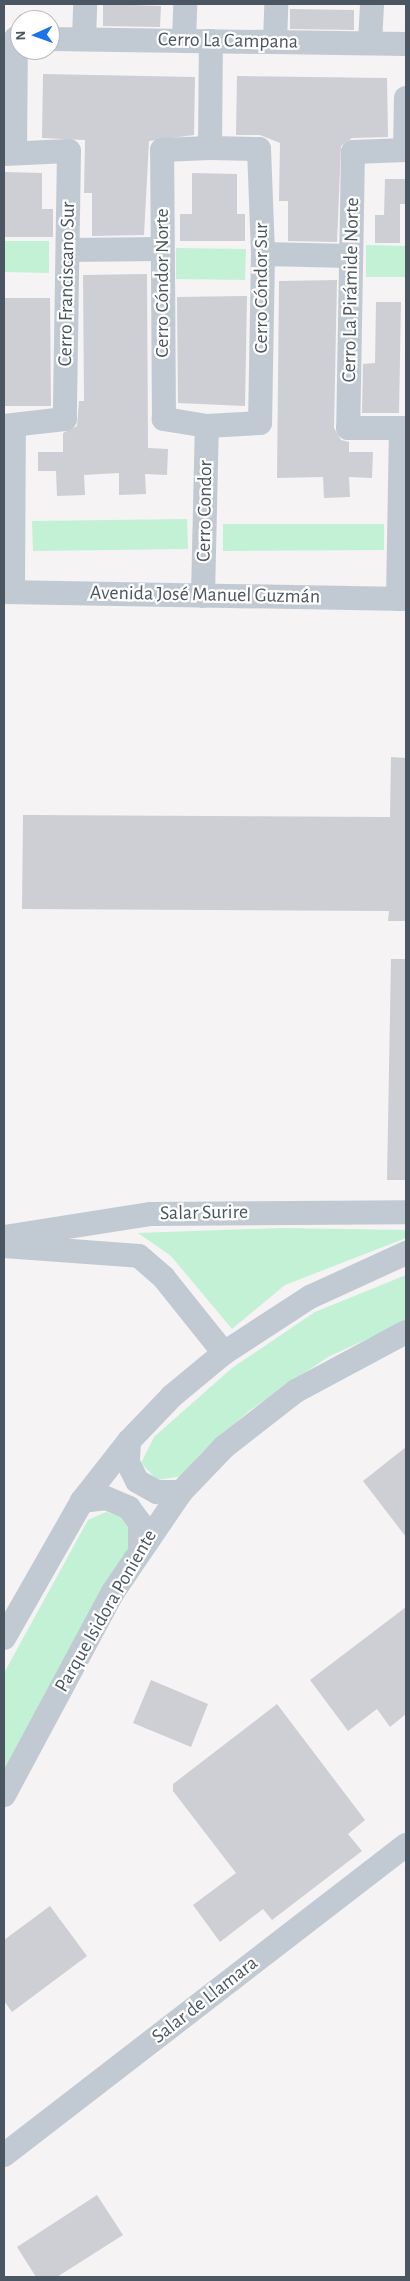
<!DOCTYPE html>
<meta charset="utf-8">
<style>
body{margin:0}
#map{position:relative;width:410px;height:2281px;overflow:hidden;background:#f5f3f3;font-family:"Alegreya Sans",sans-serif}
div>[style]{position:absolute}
.green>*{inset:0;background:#c3f1d5}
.building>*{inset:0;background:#cdcfd5}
.minor>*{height:24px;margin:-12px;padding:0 12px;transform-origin:12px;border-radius:12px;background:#c1cad2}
span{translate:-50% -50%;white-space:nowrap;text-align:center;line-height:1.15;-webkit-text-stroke:4.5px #fff;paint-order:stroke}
.street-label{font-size:20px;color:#4a5661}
.frame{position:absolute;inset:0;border:5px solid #4a5661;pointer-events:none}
.north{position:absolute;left:10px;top:10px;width:50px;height:50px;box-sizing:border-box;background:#fff;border:1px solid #b7bbc0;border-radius:50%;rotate:268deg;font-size:14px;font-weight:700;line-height:20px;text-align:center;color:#4a5661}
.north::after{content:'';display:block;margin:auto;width:18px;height:22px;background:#1a73e8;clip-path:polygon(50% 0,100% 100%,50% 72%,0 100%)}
</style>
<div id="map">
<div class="green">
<div style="clip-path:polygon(4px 241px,49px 241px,49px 273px,4px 272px)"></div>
<div style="clip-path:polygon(366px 245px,406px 246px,406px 277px,366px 277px)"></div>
<div style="clip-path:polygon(176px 248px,246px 249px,245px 280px,176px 279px)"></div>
<div style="clip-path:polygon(187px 519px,188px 549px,33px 551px,32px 521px)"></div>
<div style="clip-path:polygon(223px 524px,384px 524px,384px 550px,223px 551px)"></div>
<div style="clip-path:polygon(280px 1228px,406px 1230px,406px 1238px,285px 1285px,232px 1329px,171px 1256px,138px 1233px)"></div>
<div style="clip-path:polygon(406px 1275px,406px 1321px,328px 1357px,249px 1411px,201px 1453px,183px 1476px,157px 1480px,141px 1463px,154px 1437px,232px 1368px,315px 1312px)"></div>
<div style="clip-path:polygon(106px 1512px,122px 1517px,131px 1531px,131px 1550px,4px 1783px,4px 1673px,88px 1520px)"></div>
</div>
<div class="building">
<div style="clip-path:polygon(103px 4px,161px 6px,160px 27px,103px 26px)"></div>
<div style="clip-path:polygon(290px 9px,354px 10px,354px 30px,290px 29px)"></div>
<div style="clip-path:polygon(43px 74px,195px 77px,194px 135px,149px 141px,144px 235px,92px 236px,92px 193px,84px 193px,85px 140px,42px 138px)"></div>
<div style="clip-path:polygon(237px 76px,387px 78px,388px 137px,352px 138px,341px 146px,337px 242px,288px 241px,288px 201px,279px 201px,280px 143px,260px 135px,236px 135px)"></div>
<div style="clip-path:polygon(4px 172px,42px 173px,42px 209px,53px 209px,53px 237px,4px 237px)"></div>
<div style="clip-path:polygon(192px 173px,237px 174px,237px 214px,245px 214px,245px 241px,180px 241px,180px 214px,192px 214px)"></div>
<div style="clip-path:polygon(385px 179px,406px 179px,406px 204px,400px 204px,400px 243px,375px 243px,375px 215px,384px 215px)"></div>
<div style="clip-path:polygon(147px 274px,148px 448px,168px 449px,167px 475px,145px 474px,146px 494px,119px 495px,119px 473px,84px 475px,85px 495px,57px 496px,56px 471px,38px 471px,38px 452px,63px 452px,63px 433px,77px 426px,79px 401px,84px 401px,83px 275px)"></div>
<div style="clip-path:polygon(337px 280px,334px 428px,341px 440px,349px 442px,349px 452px,373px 452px,372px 478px,349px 477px,350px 497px,324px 498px,323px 477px,277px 478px,279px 281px)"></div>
<div style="clip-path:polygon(247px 296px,245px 406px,178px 403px,177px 297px)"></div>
<div style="clip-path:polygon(4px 298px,50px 298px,51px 406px,4px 406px)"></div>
<div style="clip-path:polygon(376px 302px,401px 302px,399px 413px,362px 413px,363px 364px,375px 363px)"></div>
<div style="clip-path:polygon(391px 757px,406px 758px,406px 921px,388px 921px,389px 911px,22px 909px,23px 815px,390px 817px)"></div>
<div style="clip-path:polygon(391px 959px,406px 959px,406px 1180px,387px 1180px)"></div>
<div style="clip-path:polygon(406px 1447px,406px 1537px,363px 1481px)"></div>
<div style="clip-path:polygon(406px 1607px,406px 1714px,390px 1727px,377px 1709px,348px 1731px,310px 1680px)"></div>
<div style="clip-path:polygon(151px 1680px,208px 1704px,191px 1747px,133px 1723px)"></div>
<div style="clip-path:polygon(277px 1704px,365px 1820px,348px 1834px,362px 1851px,272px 1920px,263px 1909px,220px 1942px,193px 1905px,236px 1873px,173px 1791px,173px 1784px)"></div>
<div style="clip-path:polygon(50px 1906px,87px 1956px,12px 2012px,4px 2001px,4px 1940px)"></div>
<div style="clip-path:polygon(97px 2195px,123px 2235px,57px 2277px,36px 2277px,17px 2247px)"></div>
</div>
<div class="minor">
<div style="left:50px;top:39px;width:356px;rotate:0.8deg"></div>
<div style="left:84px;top:39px;width:35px;rotate:-88deg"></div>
<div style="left:184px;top:41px;width:37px;rotate:-88deg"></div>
<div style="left:275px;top:42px;width:38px;rotate:-88deg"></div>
<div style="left:370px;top:43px;width:39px;rotate:-87deg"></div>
<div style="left:210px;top:148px;width:49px;rotate:1.2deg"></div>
<div style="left:259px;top:149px;width:105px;rotate:87.8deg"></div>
<div style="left:263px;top:254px;width:169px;rotate:91deg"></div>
<div style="left:260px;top:423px;width:53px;rotate:176.8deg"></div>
<div style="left:207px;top:426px;width:44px;rotate:-170.8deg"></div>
<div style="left:164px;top:419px;width:269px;rotate:-90.4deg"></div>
<div style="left:162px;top:150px;width:48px;rotate:-2.4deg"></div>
<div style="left:210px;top:148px;width:107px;rotate:-89.5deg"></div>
<div style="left:405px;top:150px;width:52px;rotate:-88.9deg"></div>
<div style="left:406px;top:150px;width:53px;rotate:177.8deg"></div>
<div style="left:353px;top:152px;width:276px;rotate:91deg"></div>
<div style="left:348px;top:428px;width:58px"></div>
<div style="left:15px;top:153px;width:115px;rotate:-89.5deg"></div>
<div style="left:4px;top:154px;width:65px;rotate:-2.6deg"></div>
<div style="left:69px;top:151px;width:268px;rotate:90.9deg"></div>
<div style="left:65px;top:419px;width:61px;rotate:173.5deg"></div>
<div style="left:68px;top:250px;width:93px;rotate:-0.6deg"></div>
<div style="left:263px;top:254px;width:88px;rotate:1.3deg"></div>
<div style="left:4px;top:592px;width:402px;rotate:1deg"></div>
<div style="left:13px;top:592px;width:164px;rotate:-89.7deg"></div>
<div style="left:203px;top:596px;width:170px;rotate:-88.7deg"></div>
<div style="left:398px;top:599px;width:171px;rotate:-89deg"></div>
<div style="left:4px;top:1237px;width:149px;rotate:-8.9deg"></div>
<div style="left:151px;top:1214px;width:255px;rotate:-0.4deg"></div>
<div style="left:4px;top:1246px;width:135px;rotate:4.2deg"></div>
<div style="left:139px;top:1256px;width:33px;rotate:41deg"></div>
<div style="left:164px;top:1278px;width:96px;rotate:51.3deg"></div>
<div style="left:129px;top:1441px;width:22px;rotate:93deg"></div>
<div style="left:128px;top:1463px;width:20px;rotate:63deg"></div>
<div style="left:137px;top:1481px;width:23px;rotate:29deg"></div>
<div style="left:157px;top:1492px;width:24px"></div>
<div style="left:82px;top:1501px;width:24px;rotate:-7deg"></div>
<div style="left:106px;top:1498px;width:25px;rotate:23deg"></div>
<div style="left:129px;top:1508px;width:19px;rotate:54deg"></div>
<div style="left:140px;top:1523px;width:24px;rotate:90deg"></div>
<div style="left:4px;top:1638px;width:158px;rotate:-60.3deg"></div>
<div style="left:82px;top:1501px;width:76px;rotate:-51.9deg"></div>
<div style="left:129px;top:1441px;width:62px;rotate:-46.3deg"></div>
<div style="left:172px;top:1396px;width:67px;rotate:-39.6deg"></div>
<div style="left:224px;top:1353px;width:103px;rotate:-33.1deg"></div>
<div style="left:310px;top:1297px;width:106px;rotate:-24.6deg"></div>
<div style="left:4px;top:1795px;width:230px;rotate:-61.8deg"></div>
<div style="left:113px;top:1592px;width:121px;rotate:-55.8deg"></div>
<div style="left:181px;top:1492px;width:62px;rotate:-46.3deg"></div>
<div style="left:224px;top:1447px;width:91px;rotate:-37.9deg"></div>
<div style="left:296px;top:1391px;width:125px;rotate:-28.2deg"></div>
<div style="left:4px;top:2155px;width:508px;rotate:-37.64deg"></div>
</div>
<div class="street-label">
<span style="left:228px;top:41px;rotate:1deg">Cerro La Campana</span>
<span style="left:162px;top:283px;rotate:-90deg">Cerro Cóndor Norte</span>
<span style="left:67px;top:284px;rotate:-89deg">Cerro Franciscano Sur</span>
<span style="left:261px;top:288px;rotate:-90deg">Cerro Cóndor Sur</span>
<span style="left:351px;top:290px;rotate:-89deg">Cerro La Pirámide Norte</span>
<span style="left:205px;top:511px;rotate:-89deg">Cerro Condor</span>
<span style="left:205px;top:595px;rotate:1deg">Avenida José Manuel Guzmán</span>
<span style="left:204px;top:1213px;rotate:-1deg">Salar Surire</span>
<span style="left:106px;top:1611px;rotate:-60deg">Parque Isidora Poniente</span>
<span style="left:205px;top:2000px;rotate:-38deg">Salar de Llamara</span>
</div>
<div class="frame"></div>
<div class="north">N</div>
</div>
